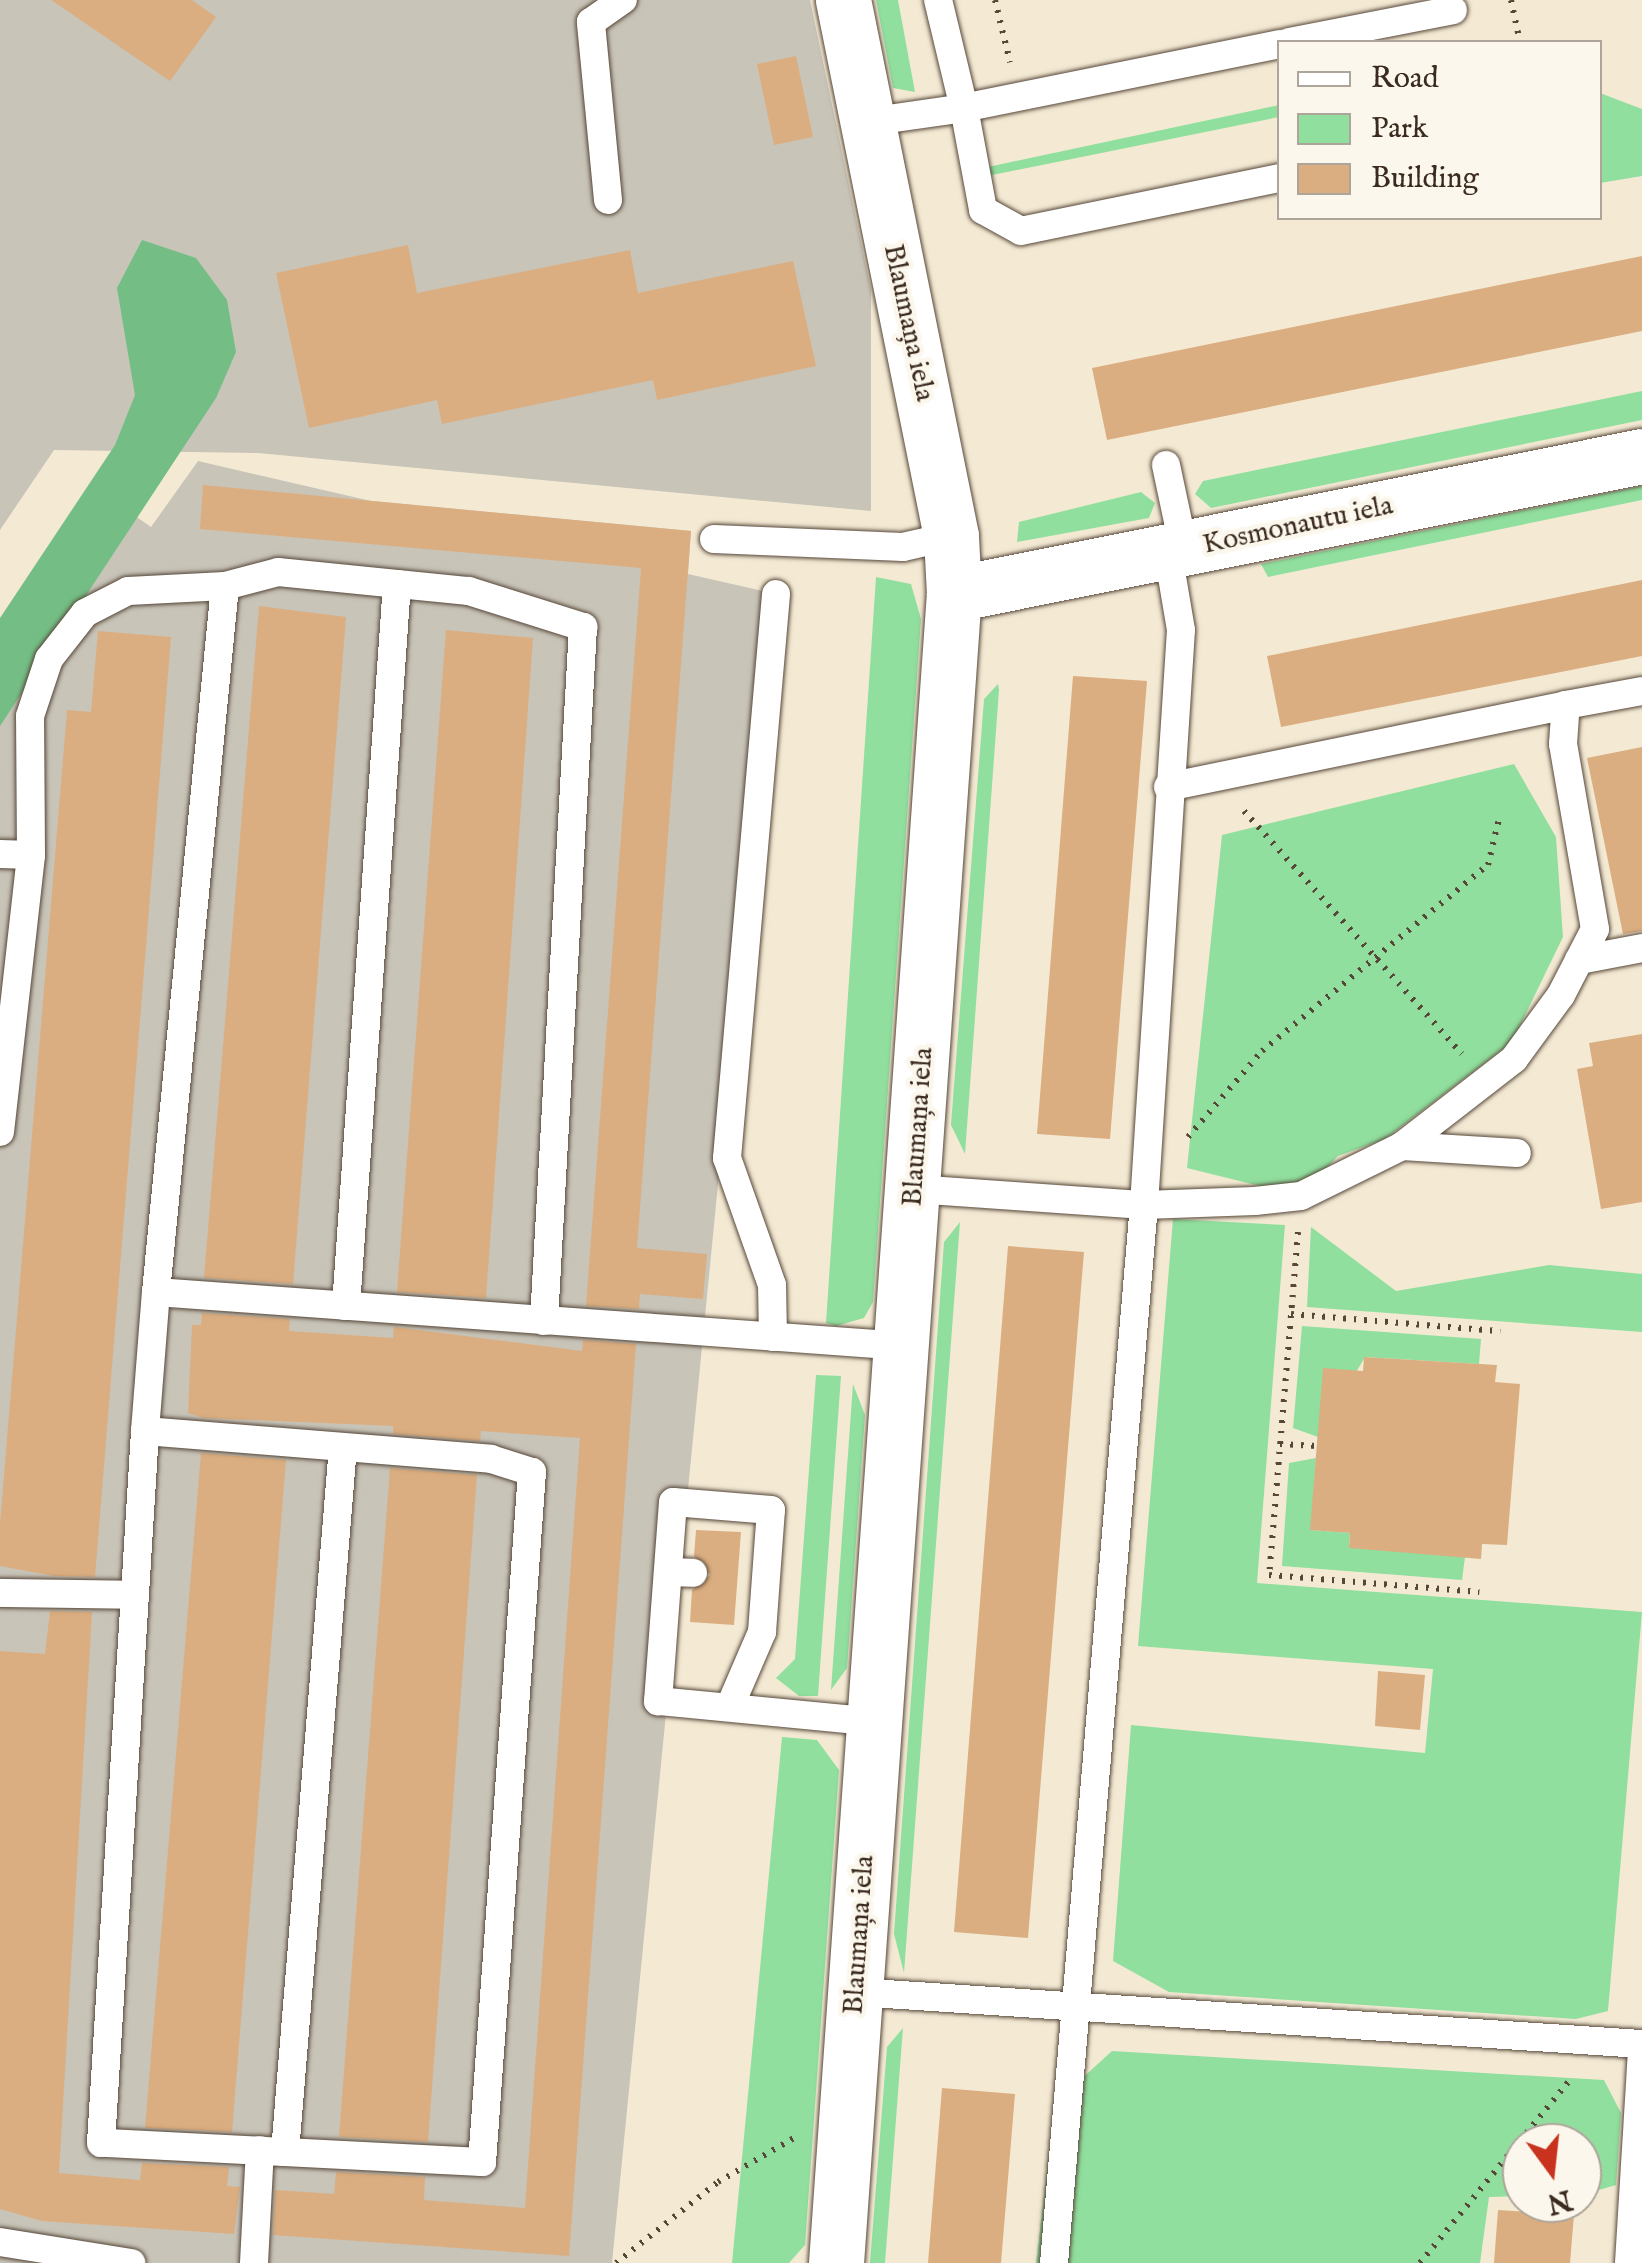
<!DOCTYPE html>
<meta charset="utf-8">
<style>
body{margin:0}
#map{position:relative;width:1642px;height:2263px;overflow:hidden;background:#f4ead4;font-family:"IM FELL English",serif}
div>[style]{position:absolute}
.industrial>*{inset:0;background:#c8c4b8}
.green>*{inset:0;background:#90df9e}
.forest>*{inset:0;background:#74be85}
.building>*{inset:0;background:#dbae81}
.path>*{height:6px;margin-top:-3px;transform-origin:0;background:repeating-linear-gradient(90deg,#574739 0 2.5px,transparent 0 10.5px)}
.roads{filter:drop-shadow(0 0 2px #574739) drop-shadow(0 0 2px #574739)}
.service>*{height:28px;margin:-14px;padding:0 14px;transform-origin:14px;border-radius:14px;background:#fff}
.minor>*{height:55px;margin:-27.5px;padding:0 27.5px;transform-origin:27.5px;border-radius:27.5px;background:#fff}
span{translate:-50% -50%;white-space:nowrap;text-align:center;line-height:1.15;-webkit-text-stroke:9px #fbf7ec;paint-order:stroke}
.street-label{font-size:28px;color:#3b2a1e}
.legend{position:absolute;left:1277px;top:40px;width:325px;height:180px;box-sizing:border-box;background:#fbf7ec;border:2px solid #aea59a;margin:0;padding:12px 18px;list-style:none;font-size:30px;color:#3b2a1e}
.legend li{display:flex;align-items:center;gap:20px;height:50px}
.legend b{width:50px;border:2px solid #aea59a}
.north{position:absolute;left:1502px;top:2123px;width:100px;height:100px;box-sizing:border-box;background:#fbf7ec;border:2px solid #aea59a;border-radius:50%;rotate:165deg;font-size:28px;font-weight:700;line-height:40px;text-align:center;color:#3b2a1e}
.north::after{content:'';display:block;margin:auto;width:35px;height:45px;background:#c8321e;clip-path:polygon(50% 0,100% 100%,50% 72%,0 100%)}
</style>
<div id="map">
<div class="industrial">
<div style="clip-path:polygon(0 0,810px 0,871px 290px,871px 511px,258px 453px,54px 450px,0 530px)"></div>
<div style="clip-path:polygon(198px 461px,371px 501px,691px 531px,688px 574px,776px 594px,612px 2263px,0 2263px,0 704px,131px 513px,151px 527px)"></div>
</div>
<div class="green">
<div style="clip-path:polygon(876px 0,898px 0,915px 92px,893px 88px)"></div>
<div style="clip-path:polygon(1600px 93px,1642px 109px,1642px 176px,1600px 183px)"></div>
<div style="clip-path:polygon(1279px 105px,1279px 117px,987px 176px,988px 167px)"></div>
<div style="clip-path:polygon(1642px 391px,1642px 420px,1211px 508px,1195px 494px,1203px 481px)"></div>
<div style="clip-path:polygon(1642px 486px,1642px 500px,1268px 577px,1261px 564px)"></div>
<div style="clip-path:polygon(1141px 492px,1155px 503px,1149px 518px,1017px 542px,1019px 522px)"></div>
<div style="clip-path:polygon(876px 577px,911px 584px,921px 619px,873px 1302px,864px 1318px,836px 1326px,826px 1323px)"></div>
<div style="clip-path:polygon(998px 684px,999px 690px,965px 1154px,951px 1125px,984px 699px)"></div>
<div style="clip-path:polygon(1514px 764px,1556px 837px,1563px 937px,1512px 1042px,1385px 1139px,1338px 1156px,1301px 1196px,1187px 1168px,1222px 835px)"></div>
<div style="clip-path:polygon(1173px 1219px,1285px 1225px,1257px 1583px,1642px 1612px,1608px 2011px,1576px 2019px,1169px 1992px,1113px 1961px,1131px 1725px,1425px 1753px,1433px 1669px,1138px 1646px)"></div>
<div style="clip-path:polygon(960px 1222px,904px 1973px,894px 1934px,944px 1242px)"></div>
<div style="clip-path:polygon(1311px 1227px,1396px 1291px,1549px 1265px,1642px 1274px,1642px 1332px,1307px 1307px)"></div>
<div style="clip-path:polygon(1302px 1326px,1481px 1339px,1479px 1364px,1365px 1357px,1318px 1437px,1293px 1428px)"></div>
<div style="clip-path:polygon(816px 1375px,841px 1376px,818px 1696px,799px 1696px,776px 1678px,795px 1659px)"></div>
<div style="clip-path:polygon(853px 1384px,865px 1415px,847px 1668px,831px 1690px)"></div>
<div style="clip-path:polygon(1316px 1458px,1311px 1530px,1350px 1533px,1349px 1547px,1465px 1557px,1462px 1580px,1282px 1566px,1289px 1463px)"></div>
<div style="clip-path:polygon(782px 1737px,817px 1740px,839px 1770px,805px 2245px,789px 2263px,732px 2263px)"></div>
<div style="clip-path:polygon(903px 2028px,885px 2263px,870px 2263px,887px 2047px)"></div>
<div style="clip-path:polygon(1112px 2051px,1604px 2080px,1621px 2113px,1616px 2185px,1582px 2195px,1582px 2143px,1522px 2143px,1522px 2196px,1489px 2197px,1480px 2263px,1036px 2263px,1055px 2103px)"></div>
</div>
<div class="forest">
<div style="clip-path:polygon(142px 240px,196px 258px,227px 300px,236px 352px,216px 398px,0 726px,0 618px,115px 445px,135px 395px,117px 288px)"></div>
</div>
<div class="building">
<div style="clip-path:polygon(51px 0,192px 0,216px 17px,170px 81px)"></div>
<div style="clip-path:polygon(796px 56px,813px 137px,774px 145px,757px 64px)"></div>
<div style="clip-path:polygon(408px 245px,417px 293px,630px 250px,638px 293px,793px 261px,816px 366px,657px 400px,653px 380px,442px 424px,437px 400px,309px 428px,276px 273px)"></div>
<div style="clip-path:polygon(1642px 256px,1642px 331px,1107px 440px,1092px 368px)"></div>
<div style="clip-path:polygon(203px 485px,691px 531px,637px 1248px,707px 1254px,703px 1299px,640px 1294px,639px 1309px,586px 1306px,641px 568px,200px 529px)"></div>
<div style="clip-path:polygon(1642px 580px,1642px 656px,1281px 727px,1267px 656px)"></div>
<div style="clip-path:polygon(259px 606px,346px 617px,293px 1284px,204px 1278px)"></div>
<div style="clip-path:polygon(446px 630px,533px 638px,486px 1298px,397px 1292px)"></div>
<div style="clip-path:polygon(98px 631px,171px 637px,95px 1577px,54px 1576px,0 1566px,0 1524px,67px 710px,91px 712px)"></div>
<div style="clip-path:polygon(1073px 676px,1147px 681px,1110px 1139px,1037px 1134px)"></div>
<div style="clip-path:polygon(1642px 747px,1642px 931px,1623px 934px,1587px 758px)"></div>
<div style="clip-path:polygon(1642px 1034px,1642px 1202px,1601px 1209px,1577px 1069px,1593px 1066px,1589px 1043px)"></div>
<div style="clip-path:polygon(1008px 1246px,1084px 1252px,1028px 1938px,954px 1932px)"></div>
<div style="clip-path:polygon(202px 1313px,290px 1319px,289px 1331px,393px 1338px,394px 1327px,582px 1351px,583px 1340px,636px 1344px,569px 2256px,273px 2235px,275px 2190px,334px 2194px,336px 2172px,425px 2177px,424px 2200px,525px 2208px,580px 1438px,481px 1431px,480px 1441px,393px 1434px,393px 1426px,204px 1418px,188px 1413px,192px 1325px,201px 1325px)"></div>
<div style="clip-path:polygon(1364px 1357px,1497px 1365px,1495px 1382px,1520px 1384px,1507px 1545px,1482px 1544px,1481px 1559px,1349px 1548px,1350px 1533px,1310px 1530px,1323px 1368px,1363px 1371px)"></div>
<div style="clip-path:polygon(201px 1453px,286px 1460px,232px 2132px,145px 2128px)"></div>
<div style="clip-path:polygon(390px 1468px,477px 1475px,428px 2142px,339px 2137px)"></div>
<div style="clip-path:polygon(696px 1530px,741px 1532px,734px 1625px,690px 1622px,692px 1590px,710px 1575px,694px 1556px)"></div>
<div style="clip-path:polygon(50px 1611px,92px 1612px,59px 2173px,140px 2180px,142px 2163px,229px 2167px,227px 2186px,240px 2187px,234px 2234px,42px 2221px,0 2209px,0 1651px,45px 1654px)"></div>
<div style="clip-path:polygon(1378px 1671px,1425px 1675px,1420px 1730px,1375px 1726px)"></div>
<div style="clip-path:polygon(942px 2088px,1015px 2094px,1001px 2263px,928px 2263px)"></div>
<div style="clip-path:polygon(1498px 2210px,1574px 2215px,1570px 2263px,1494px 2263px)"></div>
</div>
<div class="path">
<div style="left:995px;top:0;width:64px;rotate:76.4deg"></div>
<div style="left:1511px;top:0;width:43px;rotate:77.9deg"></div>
<div style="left:1244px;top:811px;width:326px;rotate:48.1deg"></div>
<div style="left:1188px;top:1137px;width:113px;rotate:-49.3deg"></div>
<div style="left:1262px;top:1051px;width:293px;rotate:-39.5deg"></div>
<div style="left:1488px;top:865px;width:47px;rotate:-76.6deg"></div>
<div style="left:1298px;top:1232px;width:344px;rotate:94.8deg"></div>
<div style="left:1269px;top:1575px;width:211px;rotate:4.6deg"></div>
<div style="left:1291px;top:1314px;width:210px;rotate:4.7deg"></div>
<div style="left:1280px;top:1444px;width:37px;rotate:3deg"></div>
<div style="left:616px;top:2263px;width:130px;rotate:-38.5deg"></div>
<div style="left:718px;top:2182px;width:88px;rotate:-30.1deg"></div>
<div style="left:1420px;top:2263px;width:240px;rotate:-50.7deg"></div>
</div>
<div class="roads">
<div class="service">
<div style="left:1289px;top:42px;width:167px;rotate:-11deg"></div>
<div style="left:1280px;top:44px;width:322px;rotate:168.6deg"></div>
<div style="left:964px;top:108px;width:104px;rotate:79.4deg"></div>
<div style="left:983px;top:210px;width:43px;rotate:28.9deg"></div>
<div style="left:1021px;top:231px;width:264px;rotate:-11.6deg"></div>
<div style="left:867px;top:122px;width:98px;rotate:-8.2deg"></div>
<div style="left:964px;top:108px;width:111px;rotate:-103.5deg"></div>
<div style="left:608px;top:200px;width:179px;rotate:-95.5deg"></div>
<div style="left:591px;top:22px;width:39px;rotate:-35deg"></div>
<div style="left:1166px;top:465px;width:87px;rotate:78deg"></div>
<div style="left:714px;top:539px;width:189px;rotate:2.4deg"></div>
<div style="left:903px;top:547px;width:49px;rotate:-12.9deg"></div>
<div style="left:1168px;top:787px;width:406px;rotate:-11.6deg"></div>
<div style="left:0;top:854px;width:31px;rotate:2deg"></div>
<div style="left:1579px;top:960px;width:64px;rotate:-10.8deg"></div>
<div style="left:0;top:1132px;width:279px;rotate:-83.6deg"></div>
<div style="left:31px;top:855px;width:139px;rotate:-90.4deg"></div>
<div style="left:30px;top:716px;width:60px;rotate:-71.6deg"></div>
<div style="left:49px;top:659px;width:58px;rotate:-52deg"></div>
<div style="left:85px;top:613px;width:48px;rotate:-27.1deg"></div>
<div style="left:128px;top:591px;width:97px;rotate:-3deg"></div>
<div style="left:1402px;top:1146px;width:142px;rotate:-37.8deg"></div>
<div style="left:1514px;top:1059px;width:79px;rotate:-53.7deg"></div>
<div style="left:1561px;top:995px;width:74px;rotate:-62.7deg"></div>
<div style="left:1595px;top:929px;width:188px;rotate:-99.8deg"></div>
<div style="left:1563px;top:744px;width:39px;rotate:-86deg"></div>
<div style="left:1566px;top:705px;width:77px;rotate:-10.4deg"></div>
<div style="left:914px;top:1189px;width:231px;rotate:4deg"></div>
<div style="left:1144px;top:1205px;width:111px;rotate:-2.1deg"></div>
<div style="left:1255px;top:1201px;width:46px;rotate:-6.2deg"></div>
<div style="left:1301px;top:1196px;width:113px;rotate:-26.3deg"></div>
<div style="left:1402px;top:1146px;width:115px;rotate:3.5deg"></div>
<div style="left:156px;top:1292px;width:749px;rotate:4.13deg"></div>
<div style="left:346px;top:1306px;width:724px;rotate:-85.96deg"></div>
<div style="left:773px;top:1337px;width:52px;rotate:-91.1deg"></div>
<div style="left:772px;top:1285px;width:135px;rotate:-109.5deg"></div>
<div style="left:727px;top:1158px;width:566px;rotate:-85.03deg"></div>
<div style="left:145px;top:1431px;width:347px;rotate:4.6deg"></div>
<div style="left:491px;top:1459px;width:43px;rotate:17.6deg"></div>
<div style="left:532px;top:1472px;width:692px;rotate:94.14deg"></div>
<div style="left:482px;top:2162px;width:381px;rotate:-177.1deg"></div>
<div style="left:101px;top:2143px;width:713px;rotate:-86.46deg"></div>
<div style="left:145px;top:1431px;width:139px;rotate:-85.5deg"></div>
<div style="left:156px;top:1292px;width:709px;rotate:-84.42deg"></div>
<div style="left:225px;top:586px;width:55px;rotate:-14.8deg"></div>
<div style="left:278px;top:572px;width:192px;rotate:5.7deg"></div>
<div style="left:469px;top:591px;width:120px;rotate:17.5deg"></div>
<div style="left:583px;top:627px;width:695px;rotate:93.22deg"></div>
<div style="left:668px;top:1572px;width:25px;rotate:2deg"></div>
<div style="left:0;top:1593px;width:135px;rotate:0.8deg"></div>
<div style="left:730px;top:1706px;width:81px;rotate:-66.6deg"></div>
<div style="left:762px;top:1632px;width:122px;rotate:-85.8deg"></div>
<div style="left:771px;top:1510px;width:98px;rotate:-175.3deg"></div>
<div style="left:673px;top:1502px;width:200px;rotate:94.3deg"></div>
<div style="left:658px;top:1701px;width:220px;rotate:5.5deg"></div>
<div style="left:856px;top:1992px;width:788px;rotate:3.79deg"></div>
<div style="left:285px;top:2152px;width:707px;rotate:-85.3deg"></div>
<div style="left:0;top:2242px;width:133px;rotate:9.1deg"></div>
<div style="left:254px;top:2263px;width:113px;rotate:-87deg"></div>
<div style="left:1054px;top:2263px;width:1062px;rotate:-85.14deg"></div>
<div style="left:1144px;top:1205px;width:576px;rotate:-86.32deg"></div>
<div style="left:1181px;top:630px;width:78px;rotate:-99.6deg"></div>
<div style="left:1629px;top:2263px;width:211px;rotate:-86.5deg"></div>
</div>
<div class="minor">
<div style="left:954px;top:594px;width:702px;rotate:-11.34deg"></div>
<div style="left:836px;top:2263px;width:1673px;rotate:-85.96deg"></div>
<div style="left:954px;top:594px;width:58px;rotate:-93deg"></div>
<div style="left:951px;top:536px;width:547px;rotate:-101.39deg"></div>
</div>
</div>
<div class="street-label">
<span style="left:908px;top:323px;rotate:78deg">Blaumaņa iela</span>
<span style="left:1298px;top:526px;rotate:-12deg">Kosmonautu iela</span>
<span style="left:919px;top:1127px;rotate:-86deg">Blaumaņa iela</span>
<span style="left:860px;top:1935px;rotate:-86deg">Blaumaņa iela</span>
</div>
<ul class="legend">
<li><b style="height:12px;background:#fff"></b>Road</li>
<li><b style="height:28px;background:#90df9e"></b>Park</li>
<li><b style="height:28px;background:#dbae81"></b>Building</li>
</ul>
<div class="north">N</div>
</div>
